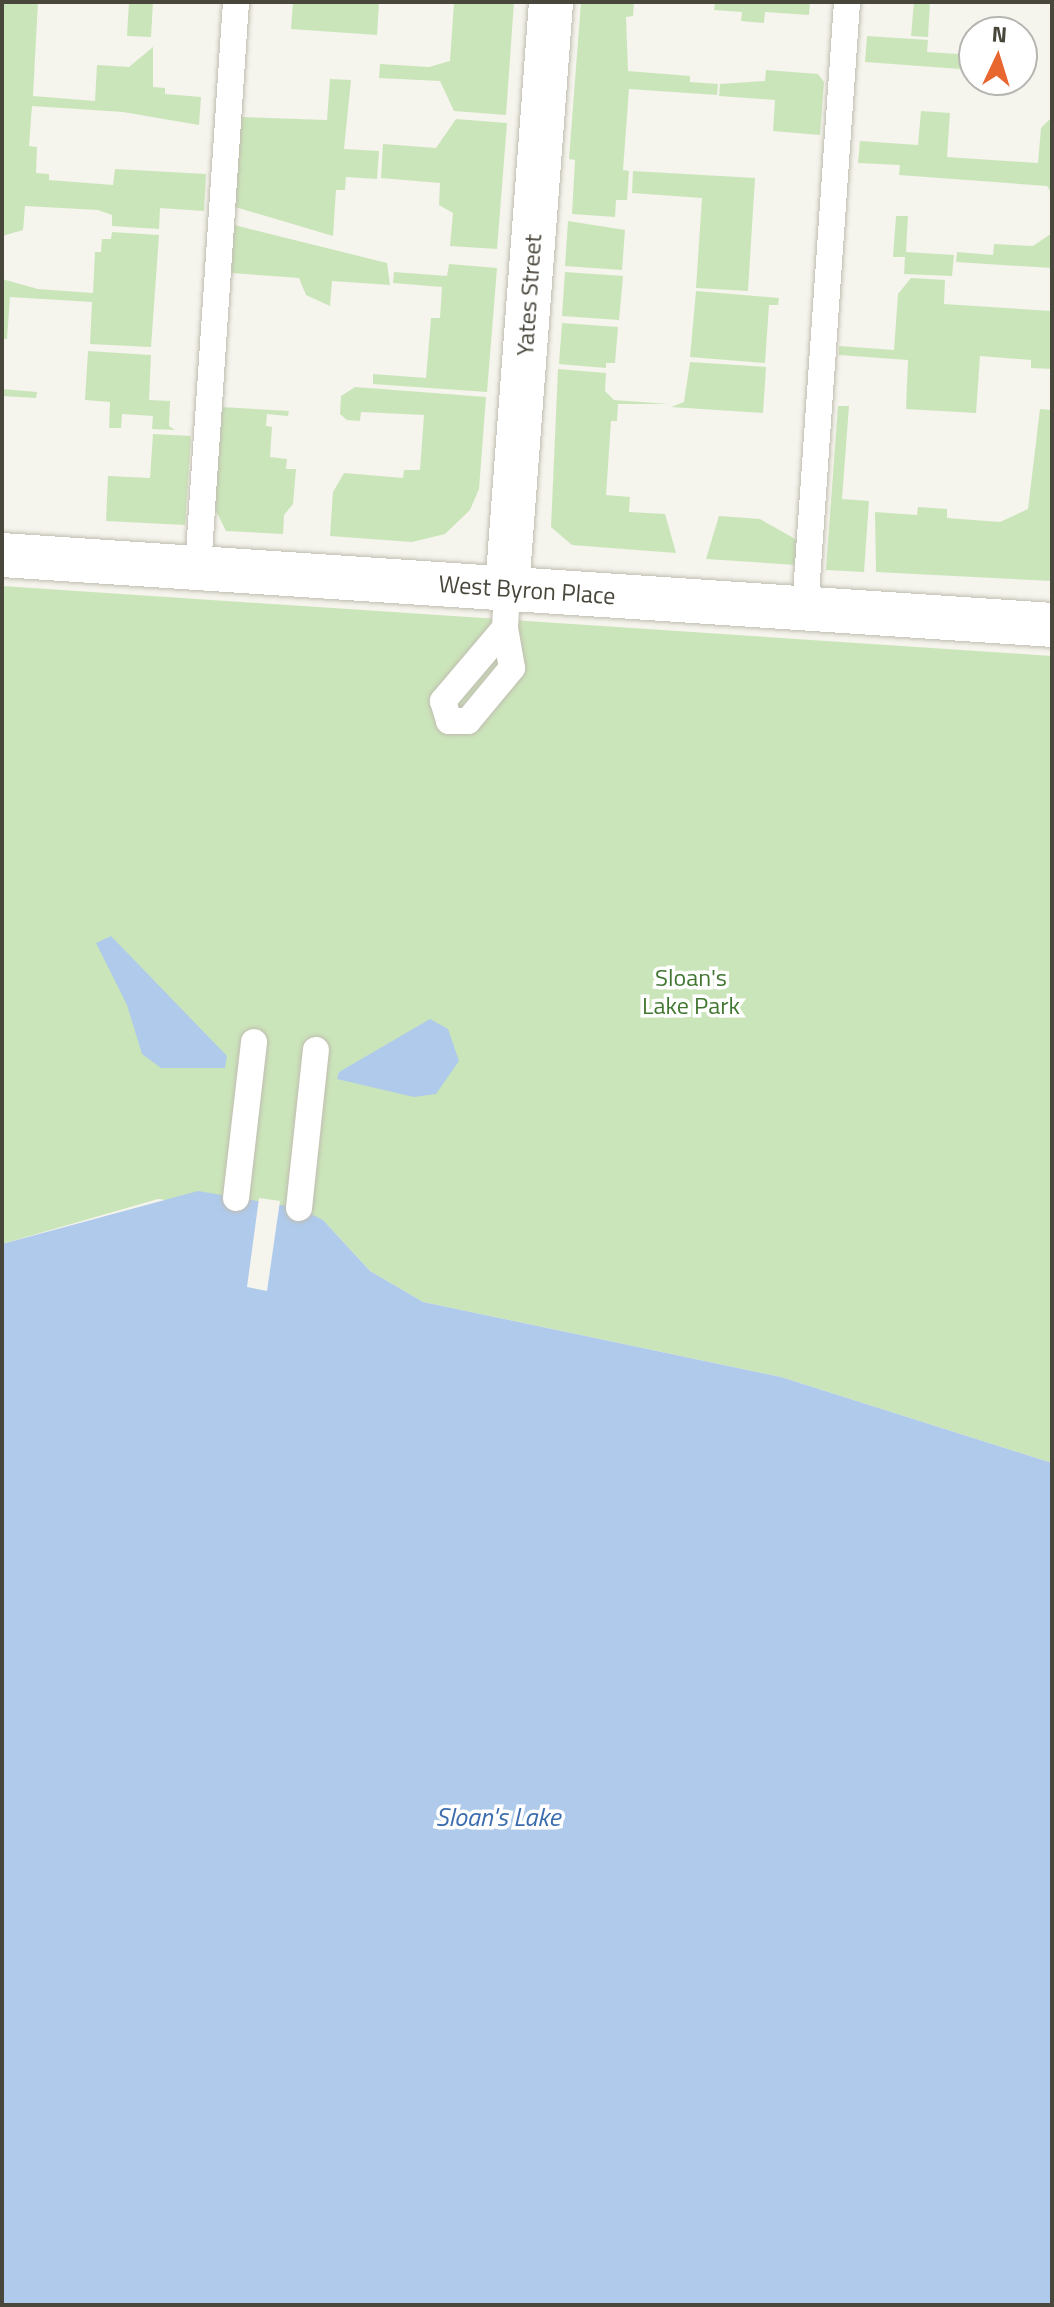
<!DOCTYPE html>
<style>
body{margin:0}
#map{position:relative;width:1054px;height:2307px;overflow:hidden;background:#f5f4ed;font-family:"Titillium Web",sans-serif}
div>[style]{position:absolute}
.green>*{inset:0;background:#cbe5ba}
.water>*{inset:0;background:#afcaeb}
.pier>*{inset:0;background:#f5f4ed}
.roads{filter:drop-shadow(0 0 2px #c0bdb0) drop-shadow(0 0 2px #c0bdb0)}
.lane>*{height:26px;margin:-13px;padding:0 13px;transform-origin:13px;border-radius:13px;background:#fff}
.street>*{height:44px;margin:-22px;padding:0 22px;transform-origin:22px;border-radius:22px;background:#fff}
span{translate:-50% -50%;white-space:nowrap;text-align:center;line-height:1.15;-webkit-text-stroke:7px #fff;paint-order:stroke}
.street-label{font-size:24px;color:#49463b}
.park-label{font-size:24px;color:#427732}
.water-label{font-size:26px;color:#3b6dae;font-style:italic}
.frame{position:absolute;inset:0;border:4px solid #49463b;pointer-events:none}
.north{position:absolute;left:958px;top:16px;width:80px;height:80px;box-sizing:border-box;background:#fff;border:2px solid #b6b5b1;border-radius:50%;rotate:4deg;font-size:22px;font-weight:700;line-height:32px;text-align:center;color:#49463b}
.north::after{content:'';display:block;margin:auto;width:28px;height:36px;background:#e86731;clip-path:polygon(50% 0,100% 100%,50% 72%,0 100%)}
</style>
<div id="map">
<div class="green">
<div style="clip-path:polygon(2px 2px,38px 2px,33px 96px,95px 101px,97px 65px,129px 67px,153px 47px,153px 87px,165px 88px,165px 94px,201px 97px,199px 125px,123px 112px,32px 106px,29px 146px,37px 147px,36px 173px,49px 174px,49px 180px,113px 185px,115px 169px,206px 174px,204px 211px,160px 208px,159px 229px,112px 226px,112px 215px,98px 210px,25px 206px,23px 230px,2px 236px)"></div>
<div style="clip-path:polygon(129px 2px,153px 2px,151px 37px,127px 36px)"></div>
<div style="clip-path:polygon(293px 2px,379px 2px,377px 35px,291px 29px)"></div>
<div style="clip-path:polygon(454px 2px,514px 2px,506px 115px,454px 111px,440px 81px,379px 78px,380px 64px,429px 67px,450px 61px)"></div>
<div style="clip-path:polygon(581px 2px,634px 2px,633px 16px,626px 17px,628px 71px,690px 76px,690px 82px,718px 84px,717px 95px,629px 89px,623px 170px,629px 171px,627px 200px,616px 200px,615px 217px,572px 214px,575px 160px,569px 159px)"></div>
<div style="clip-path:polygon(715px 2px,810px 2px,809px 15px,765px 12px,764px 23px,741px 21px,742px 12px,714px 10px)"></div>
<div style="clip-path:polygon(914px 2px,930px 2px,928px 37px,911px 36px)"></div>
<div style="clip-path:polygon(867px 36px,928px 40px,927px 52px,959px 54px,958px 61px,974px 63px,974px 70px,865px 62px)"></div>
<div style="clip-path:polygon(766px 70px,818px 74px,824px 82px,820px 135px,773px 131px,775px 100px,719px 96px,720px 84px,765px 81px)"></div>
<div style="clip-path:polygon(330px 79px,351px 80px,344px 149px,379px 151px,377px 179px,346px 177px,345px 190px,336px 190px,333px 236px,235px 207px,241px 117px,327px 120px)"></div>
<div style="clip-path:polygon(921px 111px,950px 113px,947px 157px,1038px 163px,1041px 128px,1052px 117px,1052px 194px,1047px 186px,899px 175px,900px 165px,858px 163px,860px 141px,918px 145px)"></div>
<div style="clip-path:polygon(456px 119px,507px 123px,497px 249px,450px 246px,453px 213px,439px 205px,440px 183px,381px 178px,383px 144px,436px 148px)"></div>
<div style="clip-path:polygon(633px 171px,755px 178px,748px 291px,696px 288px,702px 198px,632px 193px)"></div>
<div style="clip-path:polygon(896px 216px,908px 216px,906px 252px,954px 255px,952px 276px,904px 274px,905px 257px,893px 257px)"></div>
<div style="clip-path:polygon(568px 221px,625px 230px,622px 270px,565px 266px)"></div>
<div style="clip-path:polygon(234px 225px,387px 263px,390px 285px,332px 281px,330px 306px,306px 295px,299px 278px,231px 273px)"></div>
<div style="clip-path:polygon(112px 232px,159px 235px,151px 347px,90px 344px,92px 302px,10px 297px,7px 339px,2px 339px,2px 279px,38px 289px,93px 293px,95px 252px,101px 252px,102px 239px,111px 239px)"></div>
<div style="clip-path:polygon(1052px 233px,1052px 268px,956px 262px,957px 252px,993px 255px,994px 244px,1033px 246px)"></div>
<div style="clip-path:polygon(449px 264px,497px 268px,487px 392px,373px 384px,373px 374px,426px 378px,431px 318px,440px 318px,442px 287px,393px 283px,394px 272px,447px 276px)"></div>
<div style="clip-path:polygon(565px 272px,623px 276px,619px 320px,562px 316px)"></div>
<div style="clip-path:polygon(911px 278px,945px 280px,944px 304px,1052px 311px,1052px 369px,1031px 368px,1031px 360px,980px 356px,976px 413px,906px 409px,908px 360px,839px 355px,839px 346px,894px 350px,898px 294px)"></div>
<div style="clip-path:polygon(696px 291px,779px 298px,778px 305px,769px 305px,765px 363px,690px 357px)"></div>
<div style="clip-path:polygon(562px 323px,618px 327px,615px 363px,606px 363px,606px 368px,559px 364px)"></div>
<div style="clip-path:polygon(2px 345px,2px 389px,37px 392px,36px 398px,2px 396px)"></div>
<div style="clip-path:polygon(88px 351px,151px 355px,149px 400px,170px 401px,169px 426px,175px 430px,152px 429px,153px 416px,122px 414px,121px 428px,109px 428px,110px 402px,85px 400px)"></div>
<div style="clip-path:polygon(690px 362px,766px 367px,763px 413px,671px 407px,684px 402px)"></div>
<div style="clip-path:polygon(558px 369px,606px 373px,605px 391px,614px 400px,669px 404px,618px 404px,617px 421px,611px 421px,606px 495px,630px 497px,629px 512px,665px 514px,676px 553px,572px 545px,551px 527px)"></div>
<div style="clip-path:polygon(355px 387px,486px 397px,479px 489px,470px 510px,445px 534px,412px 542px,330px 536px,333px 492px,344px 473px,403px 478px,404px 470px,420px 470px,424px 415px,361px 412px,360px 421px,347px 420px,340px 414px,341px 396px)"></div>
<div style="clip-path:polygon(838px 406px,849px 406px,842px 499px,869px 501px,864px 572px,826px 570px)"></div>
<div style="clip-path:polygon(221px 407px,289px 411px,288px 416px,267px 414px,266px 426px,272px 427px,270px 457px,287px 459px,286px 469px,296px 469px,293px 504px,284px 515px,283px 534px,226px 531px,215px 509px)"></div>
<div style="clip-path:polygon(1040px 409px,1052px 410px,1052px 581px,876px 572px,875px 512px,917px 515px,918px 507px,947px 509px,947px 518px,1000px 522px,1028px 509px)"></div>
<div style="clip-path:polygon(153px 434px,191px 436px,185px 525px,106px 521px,108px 476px,150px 478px)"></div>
<div style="clip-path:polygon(719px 516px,760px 519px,797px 540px,796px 565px,706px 559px)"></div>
<div style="clip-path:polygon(2px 586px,1052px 656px,1052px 1463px,781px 1377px,423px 1302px,370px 1271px,323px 1220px,158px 1199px,2px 1244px)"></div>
</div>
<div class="water">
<div style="clip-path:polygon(111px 936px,227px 1056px,225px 1068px,161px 1068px,142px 1054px,127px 1005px,96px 943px)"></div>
<div style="clip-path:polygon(430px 1019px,448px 1029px,459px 1061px,436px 1094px,414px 1097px,337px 1079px,339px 1072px)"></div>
<div style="clip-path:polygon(198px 1191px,299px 1208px,323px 1220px,370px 1271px,423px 1302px,781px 1377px,1052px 1463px,1052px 2305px,2px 2305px,2px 1244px)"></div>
</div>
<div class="pier">
<div style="clip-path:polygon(259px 1198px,280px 1201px,267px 1291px,247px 1287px)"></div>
</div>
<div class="roads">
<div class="lane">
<div style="left:198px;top:568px;width:567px;rotate:-86.16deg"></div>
<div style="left:805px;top:609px;width:608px;rotate:-86.04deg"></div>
<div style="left:505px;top:628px;width:96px;rotate:130.3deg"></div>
<div style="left:443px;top:701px;width:21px;rotate:73deg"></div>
<div style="left:449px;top:721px;width:19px"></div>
<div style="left:468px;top:721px;width:69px;rotate:-50.3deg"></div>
<div style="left:512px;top:668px;width:41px;rotate:-99.9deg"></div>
<div style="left:505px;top:628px;width:39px;rotate:-87deg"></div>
<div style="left:236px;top:1198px;width:157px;rotate:-83.4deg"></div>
<div style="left:299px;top:1208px;width:159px;rotate:-83.9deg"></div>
</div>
<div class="street">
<div style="left:2px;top:555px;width:1052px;rotate:3.81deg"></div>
<div style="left:507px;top:589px;width:589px;rotate:-85.71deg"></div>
</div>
</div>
<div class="street-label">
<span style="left:529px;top:295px;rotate:-86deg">Yates Street</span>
<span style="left:527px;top:590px;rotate:4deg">West Byron Place</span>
</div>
<div class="park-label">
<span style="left:691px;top:992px">Sloan's<br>Lake Park</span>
</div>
<div class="water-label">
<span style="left:498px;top:1817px">Sloan's Lake</span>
</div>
<div class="frame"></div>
<div class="north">N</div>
</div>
